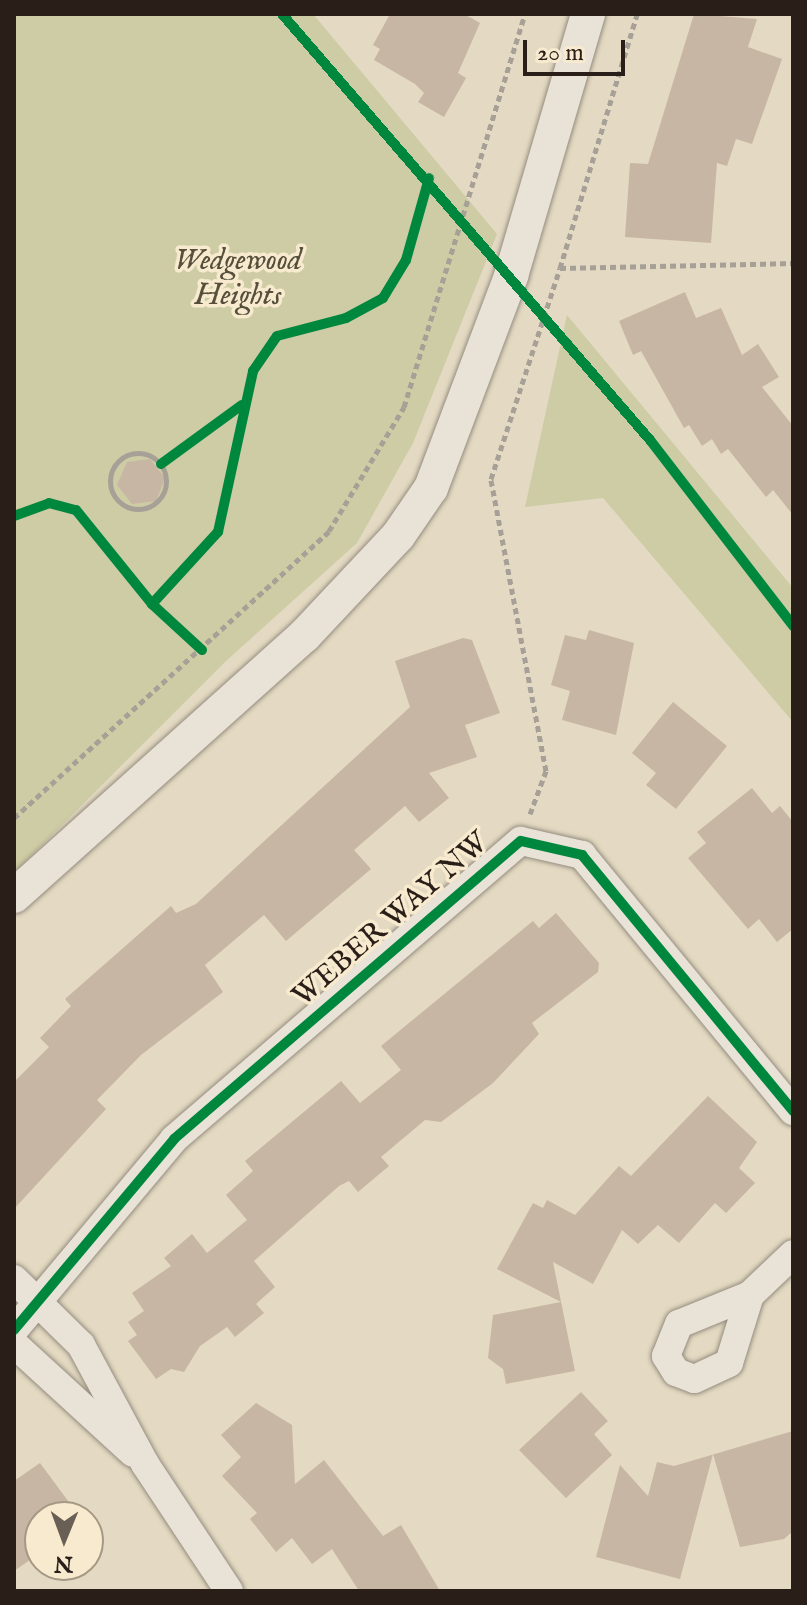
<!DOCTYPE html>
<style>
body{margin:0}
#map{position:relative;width:807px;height:1605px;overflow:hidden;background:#e4d9c2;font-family:"IM FELL English",serif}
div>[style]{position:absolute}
.green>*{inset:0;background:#cdcca4}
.building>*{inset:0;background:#c7b6a4}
.path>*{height:5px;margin-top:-2.5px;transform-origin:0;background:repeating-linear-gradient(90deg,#a6a097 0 6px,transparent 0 10px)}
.path>.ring{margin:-2.5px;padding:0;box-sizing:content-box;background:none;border:5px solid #a6a097;border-radius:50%}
.roads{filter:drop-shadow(0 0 2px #948d7f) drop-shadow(0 0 2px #948d7f)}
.minor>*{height:28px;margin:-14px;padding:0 14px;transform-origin:14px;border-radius:14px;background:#e9e3d7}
.tertiary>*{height:34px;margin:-17px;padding:0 17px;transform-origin:17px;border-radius:17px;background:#e9e3d7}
.cycleway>*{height:10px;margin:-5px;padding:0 5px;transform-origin:5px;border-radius:5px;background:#00873e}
span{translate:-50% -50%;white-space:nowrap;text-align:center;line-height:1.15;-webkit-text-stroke:7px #f7eace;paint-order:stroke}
.park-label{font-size:30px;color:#554f3b;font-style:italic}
.street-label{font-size:30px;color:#291e18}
.frame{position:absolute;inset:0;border:16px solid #291e18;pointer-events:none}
.north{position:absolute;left:24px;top:1501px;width:80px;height:80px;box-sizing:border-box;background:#f7eace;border:2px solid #a59885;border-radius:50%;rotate:181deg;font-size:22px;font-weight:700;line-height:32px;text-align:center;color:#291e18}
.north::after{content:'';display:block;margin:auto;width:28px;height:36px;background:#6a5f54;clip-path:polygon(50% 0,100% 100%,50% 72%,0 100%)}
.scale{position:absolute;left:523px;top:40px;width:102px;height:36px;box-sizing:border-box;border:4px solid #291e18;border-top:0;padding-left:10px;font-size:24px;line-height:28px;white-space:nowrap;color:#291e18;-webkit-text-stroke:6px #f7eace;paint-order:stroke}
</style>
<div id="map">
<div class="green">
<div style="clip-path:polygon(14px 14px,313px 14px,497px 234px,413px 443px,357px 543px,226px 661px,14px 873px)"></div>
<div style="clip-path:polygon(567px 315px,793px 588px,793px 722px,603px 498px,525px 507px)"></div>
</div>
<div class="building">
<div style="clip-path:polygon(390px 14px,464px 14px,480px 23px,458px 73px,466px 78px,444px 117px,418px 102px,424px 93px,415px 84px,374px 60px,380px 49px,373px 45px)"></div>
<div style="clip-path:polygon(694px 14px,757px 19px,748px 47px,782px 59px,752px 144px,736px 139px,727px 166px,717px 163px,711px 243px,625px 237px,630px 163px,648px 164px)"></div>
<div style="clip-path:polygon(685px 292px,696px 318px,721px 308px,742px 355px,758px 344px,779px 377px,762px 387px,793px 426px,793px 515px,773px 490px,766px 497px,728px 449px,721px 454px,712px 439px,702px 446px,689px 425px,684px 428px,641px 351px,633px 355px,619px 321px)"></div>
<div style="clip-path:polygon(150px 459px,165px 478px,156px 501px,132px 504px,117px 485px,127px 462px)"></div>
<div style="clip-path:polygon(589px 630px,634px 643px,616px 735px,562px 720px,570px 691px,551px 685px,565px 635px,586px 640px)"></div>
<div style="clip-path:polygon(463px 638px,472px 640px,500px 713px,465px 725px,477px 757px,429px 773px,449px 798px,419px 822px,405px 806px,354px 850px,371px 869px,286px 941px,264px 915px,205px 965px,223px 992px,141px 1055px,97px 1100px,106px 1109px,14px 1209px,14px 1082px,49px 1047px,40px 1038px,71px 1006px,65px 999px,171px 906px,176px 913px,196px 904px,410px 707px,395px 661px)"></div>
<div style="clip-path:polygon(673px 702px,727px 746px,676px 809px,646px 785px,656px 773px,632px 753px)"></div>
<div style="clip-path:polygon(752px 788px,772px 813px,780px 806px,793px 822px,793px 929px,777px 942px,759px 919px,748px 929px,688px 858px,706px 843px,697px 832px)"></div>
<div style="clip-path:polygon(556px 913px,599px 963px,598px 972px,532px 1023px,539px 1034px,493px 1083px,441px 1122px,425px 1120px,381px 1157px,389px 1166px,358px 1192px,349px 1181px,339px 1186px,254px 1261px,275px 1287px,256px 1304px,264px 1313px,235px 1337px,227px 1327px,200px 1346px,184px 1372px,171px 1369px,156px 1379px,128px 1341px,137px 1335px,128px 1322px,144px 1311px,132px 1293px,171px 1266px,164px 1258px,192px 1234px,207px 1253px,247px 1220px,226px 1195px,253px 1171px,245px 1161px,341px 1081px,360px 1103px,401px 1070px,381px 1046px,533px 921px,539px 928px)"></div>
<div style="clip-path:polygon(708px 1096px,757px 1142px,739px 1168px,755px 1183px,726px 1213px,715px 1203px,679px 1243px,658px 1225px,638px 1244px,622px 1230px,593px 1284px,553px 1262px,575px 1371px,506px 1384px,503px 1369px,488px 1358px,493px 1315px,561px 1302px,497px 1269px,533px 1203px,543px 1208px,547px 1200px,575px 1215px,619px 1166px,631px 1176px)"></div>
<div style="clip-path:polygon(581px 1392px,608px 1421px,594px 1434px,612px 1455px,566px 1498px,519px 1450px)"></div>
<div style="clip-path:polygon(256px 1403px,292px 1425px,295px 1484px,324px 1460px,383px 1536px,401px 1525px,440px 1591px,359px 1591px,332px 1549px,312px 1564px,292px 1538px,276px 1552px,250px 1519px,257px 1513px,222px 1476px,241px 1457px,221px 1435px)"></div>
<div style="clip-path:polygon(793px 1431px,793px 1531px,784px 1539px,740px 1547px,713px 1454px,680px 1579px,596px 1557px,620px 1465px,648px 1496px,657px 1462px,674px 1466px)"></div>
<div style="clip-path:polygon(40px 1463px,80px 1517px,40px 1517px,40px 1553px,14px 1571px,14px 1481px)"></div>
</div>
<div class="path">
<div style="left:560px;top:268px;width:265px;rotate:-73.1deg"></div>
<div class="ring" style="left:110px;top:453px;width:51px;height:51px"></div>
<div style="left:530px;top:814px;width:46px;rotate:-69.6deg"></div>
<div style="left:546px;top:771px;width:297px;rotate:-100.7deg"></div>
<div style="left:491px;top:479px;width:222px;rotate:-71.9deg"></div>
<div style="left:560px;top:268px;width:233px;rotate:-1.2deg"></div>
<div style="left:14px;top:818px;width:426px;rotate:-42.3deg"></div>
<div style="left:329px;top:531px;width:145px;rotate:-58.8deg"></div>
<div style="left:404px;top:407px;width:411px;rotate:-72.9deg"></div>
</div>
<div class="roads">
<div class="minor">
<div style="left:14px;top:1279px;width:94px;rotate:44.6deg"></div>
<div style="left:81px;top:1345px;width:135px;rotate:61.7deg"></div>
<div style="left:145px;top:1464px;width:152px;rotate:56.5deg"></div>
<div style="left:750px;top:1295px;width:71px;rotate:107.2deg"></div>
<div style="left:729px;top:1363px;width:38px;rotate:155deg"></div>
<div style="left:694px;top:1379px;width:19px;rotate:-159deg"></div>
<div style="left:676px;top:1372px;width:19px;rotate:-122deg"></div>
<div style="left:666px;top:1356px;width:35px;rotate:-68deg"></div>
<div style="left:679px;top:1324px;width:77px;rotate:-22.2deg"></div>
<div style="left:750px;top:1295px;width:59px;rotate:-43.6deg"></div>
<div style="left:14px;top:1330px;width:249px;rotate:-50deg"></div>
<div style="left:174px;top:1139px;width:457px;rotate:-40.7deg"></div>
<div style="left:521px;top:841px;width:63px;rotate:12.9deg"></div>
<div style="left:582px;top:855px;width:332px;rotate:50.5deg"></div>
<div style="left:14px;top:1344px;width:161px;rotate:42.5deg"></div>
</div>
<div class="tertiary">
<div style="left:14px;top:896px;width:389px;rotate:-41.9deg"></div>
<div style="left:304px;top:636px;width:137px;rotate:-46.8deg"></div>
<div style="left:398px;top:536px;width:58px;rotate:-55.5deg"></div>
<div style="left:431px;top:488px;width:227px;rotate:-69.3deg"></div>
<div style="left:511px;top:276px;width:273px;rotate:-73.6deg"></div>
</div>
</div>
<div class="cycleway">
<div style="left:282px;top:14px;width:563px;rotate:49.18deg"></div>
<div style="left:650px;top:440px;width:235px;rotate:52.4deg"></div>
<div style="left:161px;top:464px;width:100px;rotate:-36.1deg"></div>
<div style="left:14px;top:516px;width:37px;rotate:-20deg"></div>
<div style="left:49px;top:503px;width:28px;rotate:15deg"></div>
<div style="left:76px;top:510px;width:121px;rotate:51deg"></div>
<div style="left:202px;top:650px;width:68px;rotate:-137.4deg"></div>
<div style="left:152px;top:604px;width:98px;rotate:-47.5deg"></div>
<div style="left:218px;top:532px;width:165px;rotate:-77.7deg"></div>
<div style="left:253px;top:371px;width:42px;rotate:-55.6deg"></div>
<div style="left:277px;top:336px;width:71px;rotate:-14.6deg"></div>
<div style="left:346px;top:318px;width:42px;rotate:-28.4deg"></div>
<div style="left:383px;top:298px;width:44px;rotate:-58.8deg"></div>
<div style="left:406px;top:260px;width:85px;rotate:-74.3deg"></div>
<div style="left:14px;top:1330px;width:249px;rotate:-50deg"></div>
<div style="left:174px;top:1139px;width:457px;rotate:-40.7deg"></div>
<div style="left:521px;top:841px;width:63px;rotate:12.9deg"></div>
<div style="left:582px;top:855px;width:332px;rotate:50.5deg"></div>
</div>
<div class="park-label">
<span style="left:238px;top:278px">Wedgewood<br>Heights</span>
</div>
<div class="street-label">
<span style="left:391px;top:920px;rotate:-41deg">WEBER WAY NW</span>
</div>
<div class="frame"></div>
<div class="north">N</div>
<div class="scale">20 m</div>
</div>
